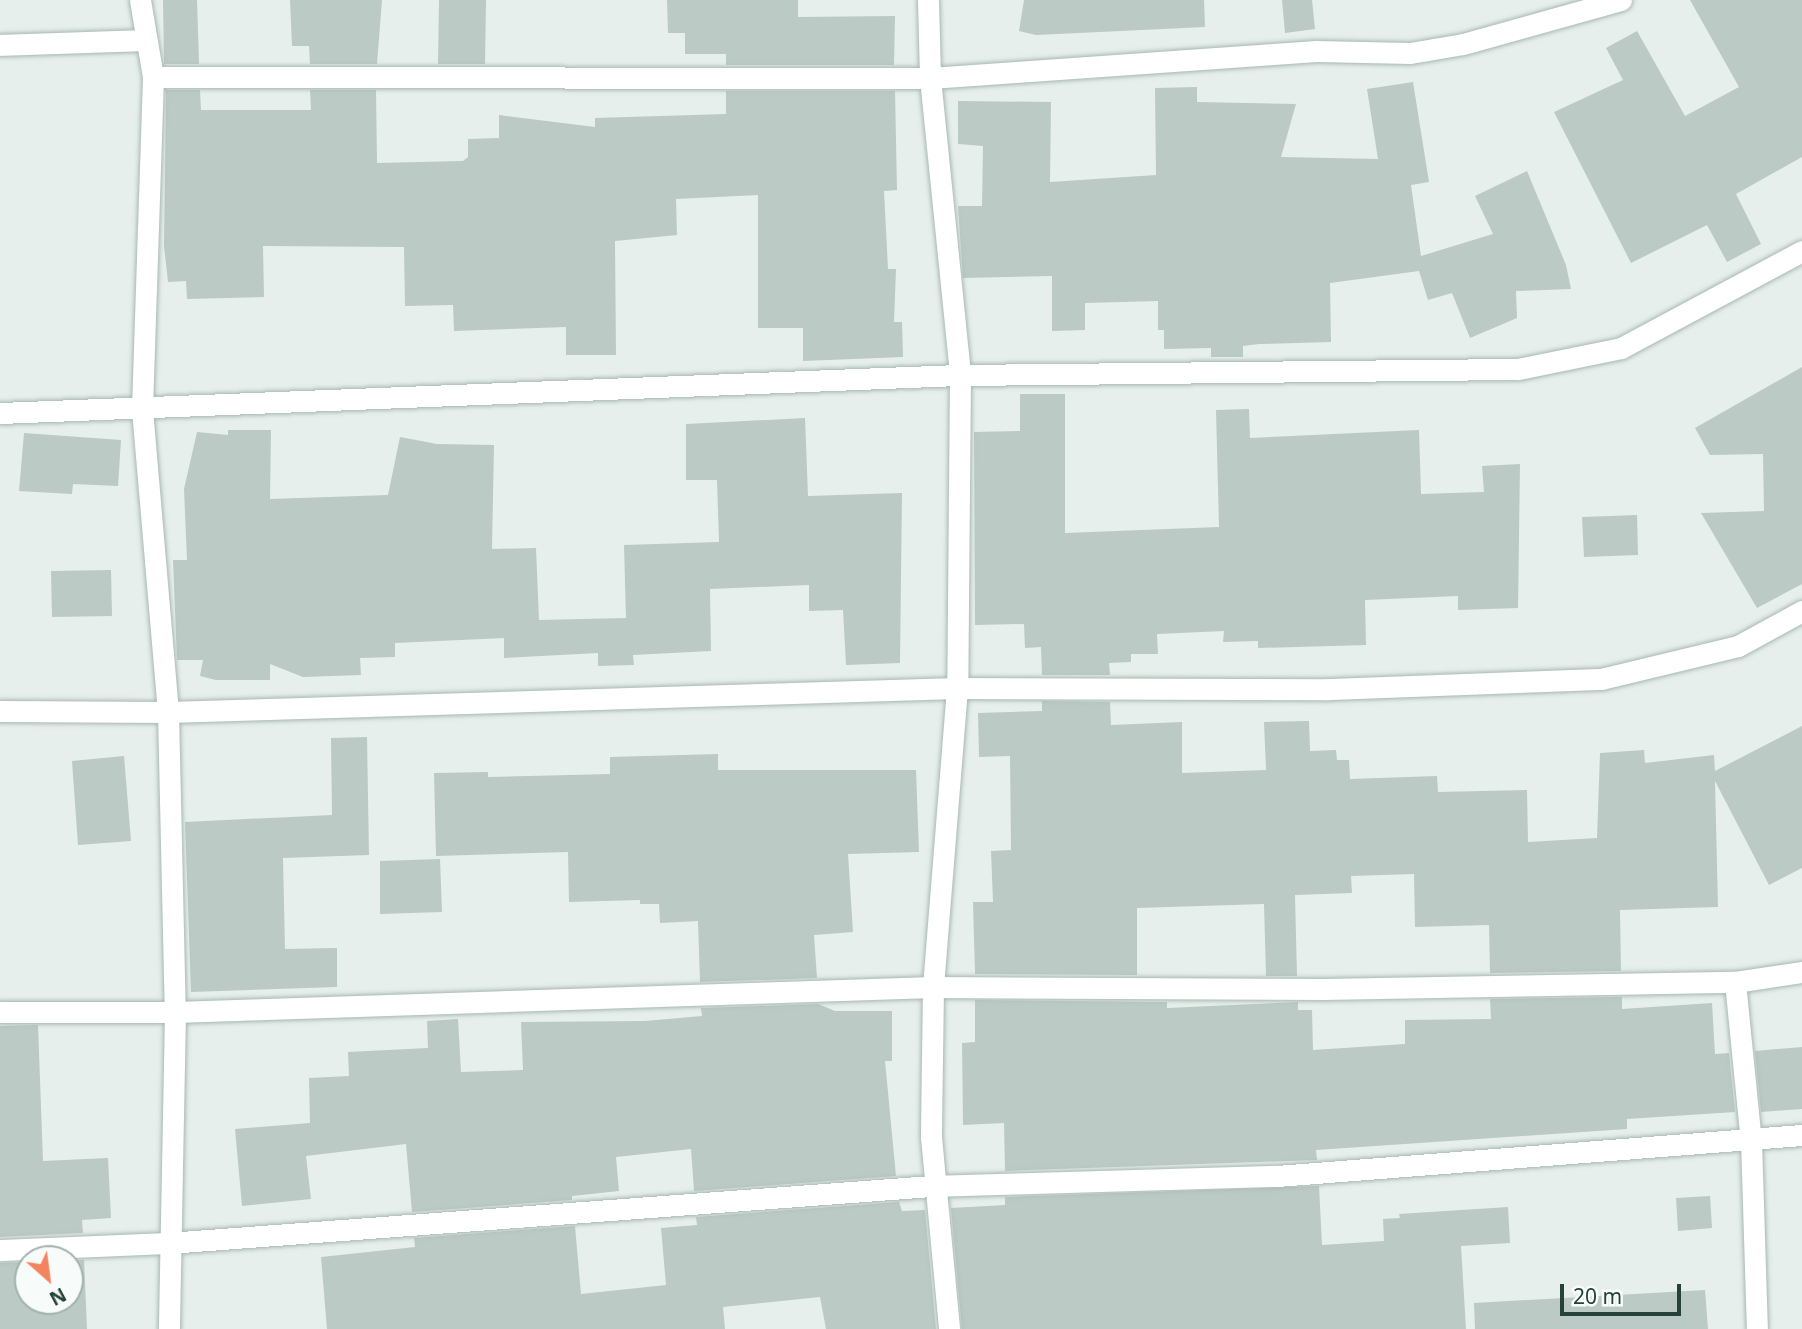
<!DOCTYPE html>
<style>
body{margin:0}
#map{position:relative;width:1802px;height:1329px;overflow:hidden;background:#e6efeb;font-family:"Noto Sans",sans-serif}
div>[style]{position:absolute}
.building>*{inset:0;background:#bbcac4}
.roads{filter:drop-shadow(0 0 2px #a8b8b2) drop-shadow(0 0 2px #a8b8b2)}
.street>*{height:21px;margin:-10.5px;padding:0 10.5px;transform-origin:10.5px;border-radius:10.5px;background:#fff}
span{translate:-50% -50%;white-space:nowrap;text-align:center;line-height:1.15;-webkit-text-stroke:7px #f7fbf9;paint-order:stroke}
.north{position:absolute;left:14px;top:1245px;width:70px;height:70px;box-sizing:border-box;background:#f7fbf9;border:2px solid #a3b1ad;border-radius:50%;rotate:152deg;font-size:19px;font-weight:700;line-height:28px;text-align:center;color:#24423a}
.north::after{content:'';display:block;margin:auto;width:24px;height:32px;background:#f4845f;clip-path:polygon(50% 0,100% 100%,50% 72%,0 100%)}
.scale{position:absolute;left:1560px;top:1284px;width:121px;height:32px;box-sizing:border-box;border:4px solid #24423a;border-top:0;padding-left:9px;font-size:21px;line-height:24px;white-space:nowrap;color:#24423a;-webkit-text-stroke:5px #f7fbf9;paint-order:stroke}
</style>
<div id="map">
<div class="building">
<div style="clip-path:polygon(163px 0,197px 0,199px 64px,164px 64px)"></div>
<div style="clip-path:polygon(290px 0,382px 0,377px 64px,310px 64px,309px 46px,292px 46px)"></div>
<div style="clip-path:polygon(439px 0,486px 0,485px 64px,438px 64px)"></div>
<div style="clip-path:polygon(667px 0,798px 0,798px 17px,895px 16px,894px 65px,726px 65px,726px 54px,685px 54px,685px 33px,668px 33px)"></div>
<div style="clip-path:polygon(1024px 0,1204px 0,1205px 27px,1036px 35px,1019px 31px)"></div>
<div style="clip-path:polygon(1282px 0,1312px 0,1315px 29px,1285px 33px)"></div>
<div style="clip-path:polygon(1690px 0,1802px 0,1802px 157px,1736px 194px,1761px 244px,1727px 262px,1707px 225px,1631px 263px,1554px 112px,1623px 80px,1606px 48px,1637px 31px,1685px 116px,1739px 87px)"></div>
<div style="clip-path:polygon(1413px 82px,1429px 182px,1411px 185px,1421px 256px,1493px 234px,1475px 196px,1527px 171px,1566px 265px,1571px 289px,1516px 291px,1517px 318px,1470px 338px,1452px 293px,1428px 300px,1419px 271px,1330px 283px,1331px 342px,1259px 344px,1243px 346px,1243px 357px,1211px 357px,1211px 348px,1164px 349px,1164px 330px,1158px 330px,1158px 301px,1085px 303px,1085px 330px,1052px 331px,1052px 276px,963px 278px,958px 206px,982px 206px,983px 146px,958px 144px,958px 101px,1051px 102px,1050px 182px,1156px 175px,1155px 88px,1197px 87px,1197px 102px,1296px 104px,1281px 157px,1378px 159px,1367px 89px)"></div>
<div style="clip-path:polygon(166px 90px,200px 90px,201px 110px,311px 110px,310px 90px,376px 90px,377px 163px,463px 161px,468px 157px,468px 139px,499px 138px,499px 115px,595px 127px,595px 118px,726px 114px,726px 91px,895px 91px,897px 190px,884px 191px,888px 269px,896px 269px,894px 322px,902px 322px,903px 357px,803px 361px,803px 328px,758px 328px,758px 195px,676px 199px,677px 235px,615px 241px,616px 355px,566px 355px,566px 327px,454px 331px,453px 305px,405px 306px,404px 247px,263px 246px,264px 297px,187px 299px,186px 281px,168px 282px,164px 246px)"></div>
<div style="clip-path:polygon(1802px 367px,1802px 584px,1757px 608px,1701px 513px,1764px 511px,1763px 454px,1710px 455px,1695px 428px)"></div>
<div style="clip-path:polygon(1020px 394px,1065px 394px,1065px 533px,1219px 527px,1216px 410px,1249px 409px,1250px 438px,1419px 430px,1421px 494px,1484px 492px,1482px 466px,1520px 464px,1518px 608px,1458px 610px,1458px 596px,1365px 600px,1366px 645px,1258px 648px,1258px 641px,1223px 642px,1224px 631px,1157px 634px,1158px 654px,1131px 654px,1131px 662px,1109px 663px,1110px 675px,1042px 675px,1041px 647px,1025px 648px,1024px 624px,975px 625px,974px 432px,1020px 431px)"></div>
<div style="clip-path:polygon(805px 418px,808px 496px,902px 493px,900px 663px,846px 665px,843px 610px,809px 611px,809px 585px,710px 589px,711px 651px,633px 655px,634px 665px,598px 666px,598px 653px,504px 658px,504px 638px,395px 643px,395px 657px,360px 658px,361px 675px,303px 677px,270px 664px,270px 680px,216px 680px,200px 676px,203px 660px,177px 660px,173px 560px,187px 560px,184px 489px,197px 432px,228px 435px,228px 430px,271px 430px,270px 499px,388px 495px,400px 437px,437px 444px,494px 445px,492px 549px,536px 548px,539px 620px,626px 618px,624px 545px,719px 542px,717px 480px,686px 480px,686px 424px)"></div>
<div style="clip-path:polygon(24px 433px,121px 440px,118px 486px,73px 484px,72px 494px,19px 491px)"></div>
<div style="clip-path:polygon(1637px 515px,1638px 555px,1584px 557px,1582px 517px)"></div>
<div style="clip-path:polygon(111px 570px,112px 616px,52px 617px,51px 571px)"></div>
<div style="clip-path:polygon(1042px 701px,1110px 702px,1111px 725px,1182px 722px,1182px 773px,1266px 770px,1264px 722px,1309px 721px,1310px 751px,1336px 750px,1337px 760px,1349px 760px,1350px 779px,1437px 776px,1438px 792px,1527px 790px,1528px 842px,1597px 838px,1600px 753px,1644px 750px,1645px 763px,1714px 755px,1715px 771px,1802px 726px,1802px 868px,1769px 885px,1715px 781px,1718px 907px,1620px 910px,1621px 971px,1490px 973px,1489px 925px,1415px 927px,1414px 874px,1351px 876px,1352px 893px,1295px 895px,1297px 976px,1266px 976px,1264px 904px,1137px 908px,1137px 975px,975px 974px,973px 902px,993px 902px,991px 851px,1011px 850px,1010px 756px,979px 757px,978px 713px,1042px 711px)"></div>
<div style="clip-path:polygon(367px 737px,369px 855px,283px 858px,285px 949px,337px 948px,337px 987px,191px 992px,185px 822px,332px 815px,331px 738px)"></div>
<div style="clip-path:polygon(718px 754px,718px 770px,916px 770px,919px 852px,848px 854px,853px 932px,814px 935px,817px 978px,700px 982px,698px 921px,660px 923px,659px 904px,640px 904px,640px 900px,569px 902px,568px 852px,436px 856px,434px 773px,488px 772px,488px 777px,610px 774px,610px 757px)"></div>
<div style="clip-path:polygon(124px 756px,131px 841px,78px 845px,72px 761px)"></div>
<div style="clip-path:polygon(440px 859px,442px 912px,380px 914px,380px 861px)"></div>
<div style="clip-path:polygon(1622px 997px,1622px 1009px,1712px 1003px,1715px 1054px,1729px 1053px,1735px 1112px,1627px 1119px,1627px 1129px,1316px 1150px,1317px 1160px,1005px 1171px,1004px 1123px,963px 1125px,962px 1043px,975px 1042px,975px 1000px,1167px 1002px,1167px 1008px,1298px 1002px,1298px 1010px,1312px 1010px,1313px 1050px,1405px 1044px,1405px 1020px,1491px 1019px,1490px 999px)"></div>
<div style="clip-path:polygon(818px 1004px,835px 1011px,892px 1011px,892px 1061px,885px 1061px,896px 1176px,694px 1191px,691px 1149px,616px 1157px,619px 1191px,572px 1196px,572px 1200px,412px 1212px,406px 1144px,306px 1156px,311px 1199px,242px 1206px,235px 1129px,310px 1123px,309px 1078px,349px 1076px,348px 1052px,428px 1048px,427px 1021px,458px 1019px,461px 1072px,523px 1070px,521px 1022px,645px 1021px,702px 1016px,701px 1008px)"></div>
<div style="clip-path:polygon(38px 1025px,43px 1161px,108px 1158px,111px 1218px,82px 1220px,83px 1233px,0 1237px,0 1026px)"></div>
<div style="clip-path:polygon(1802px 1047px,1802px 1109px,1761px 1112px,1755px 1051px)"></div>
<div style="clip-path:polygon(1319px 1186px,1322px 1245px,1384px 1241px,1383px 1219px,1400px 1218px,1399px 1214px,1508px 1207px,1510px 1243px,1461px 1246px,1466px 1329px,962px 1329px,951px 1208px,1005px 1205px,1005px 1197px)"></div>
<div style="clip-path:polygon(1710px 1196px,1712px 1228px,1678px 1231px,1676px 1198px)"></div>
<div style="clip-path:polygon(899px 1202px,902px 1211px,925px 1210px,936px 1329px,826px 1329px,820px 1297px,723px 1307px,725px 1329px,327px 1329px,321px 1257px,415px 1247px,414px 1238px,575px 1226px,581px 1294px,666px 1285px,661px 1228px,697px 1225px,696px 1217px)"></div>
<div style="clip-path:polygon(70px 1260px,84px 1260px,87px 1329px,0 1329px,0 1263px,28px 1262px,28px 1301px,70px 1301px)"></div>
<div style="clip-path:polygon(1705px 1290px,1708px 1329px,1475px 1329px,1474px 1303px)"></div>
</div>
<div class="roads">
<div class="street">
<div style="left:140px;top:0;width:78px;rotate:80.4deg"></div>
<div style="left:153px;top:77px;width:332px;rotate:91.9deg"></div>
<div style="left:142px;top:409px;width:304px;rotate:85.1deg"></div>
<div style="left:168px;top:712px;width:300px;rotate:88.7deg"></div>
<div style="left:175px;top:1012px;width:317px;rotate:91.1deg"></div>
<div style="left:928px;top:0;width:78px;rotate:88.5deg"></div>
<div style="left:930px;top:78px;width:299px;rotate:84.2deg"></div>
<div style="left:960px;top:375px;width:313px;rotate:90.5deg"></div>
<div style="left:957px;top:688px;width:300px;rotate:94.6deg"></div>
<div style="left:933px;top:987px;width:150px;rotate:90.8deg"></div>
<div style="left:931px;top:1137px;width:193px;rotate:84.6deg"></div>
<div style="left:0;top:45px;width:143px;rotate:-2deg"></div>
<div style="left:153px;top:77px;width:777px;rotate:0.07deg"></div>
<div style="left:930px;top:78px;width:387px;rotate:-4deg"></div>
<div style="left:1316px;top:51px;width:94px;rotate:1.2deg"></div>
<div style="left:1410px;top:53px;width:54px;rotate:-9.6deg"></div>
<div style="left:1463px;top:44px;width:164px;rotate:-15.6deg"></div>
<div style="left:0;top:413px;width:961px;rotate:-2.27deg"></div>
<div style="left:960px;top:375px;width:558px;rotate:-0.62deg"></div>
<div style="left:1518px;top:369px;width:105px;rotate:-11.5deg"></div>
<div style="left:1621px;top:348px;width:205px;rotate:-28.2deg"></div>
<div style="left:0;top:711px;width:168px;rotate:0.3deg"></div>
<div style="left:168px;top:712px;width:789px;rotate:-1.74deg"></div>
<div style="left:957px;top:688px;width:371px;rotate:0.2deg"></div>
<div style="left:1328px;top:689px;width:273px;rotate:-2.1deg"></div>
<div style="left:1601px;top:679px;width:141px;rotate:-13.5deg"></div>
<div style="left:1738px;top:646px;width:73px;rotate:-28.7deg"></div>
<div style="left:1735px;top:982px;width:160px;rotate:84.3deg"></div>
<div style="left:1751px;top:1141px;width:188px;rotate:88.2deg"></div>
<div style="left:0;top:1012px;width:175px"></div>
<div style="left:175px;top:1012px;width:758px;rotate:-1.89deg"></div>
<div style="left:933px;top:987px;width:390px;rotate:0.3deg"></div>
<div style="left:1323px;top:989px;width:412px;rotate:-1deg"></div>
<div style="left:1735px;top:982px;width:68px;rotate:-8.5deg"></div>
<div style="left:0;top:1250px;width:168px;rotate:-2.4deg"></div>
<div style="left:168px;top:1243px;width:766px;rotate:-4.27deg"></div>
<div style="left:932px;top:1186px;width:345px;rotate:-1.7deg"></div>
<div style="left:1277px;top:1176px;width:527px;rotate:-4.47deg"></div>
</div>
</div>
<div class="north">N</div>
<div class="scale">20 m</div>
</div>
